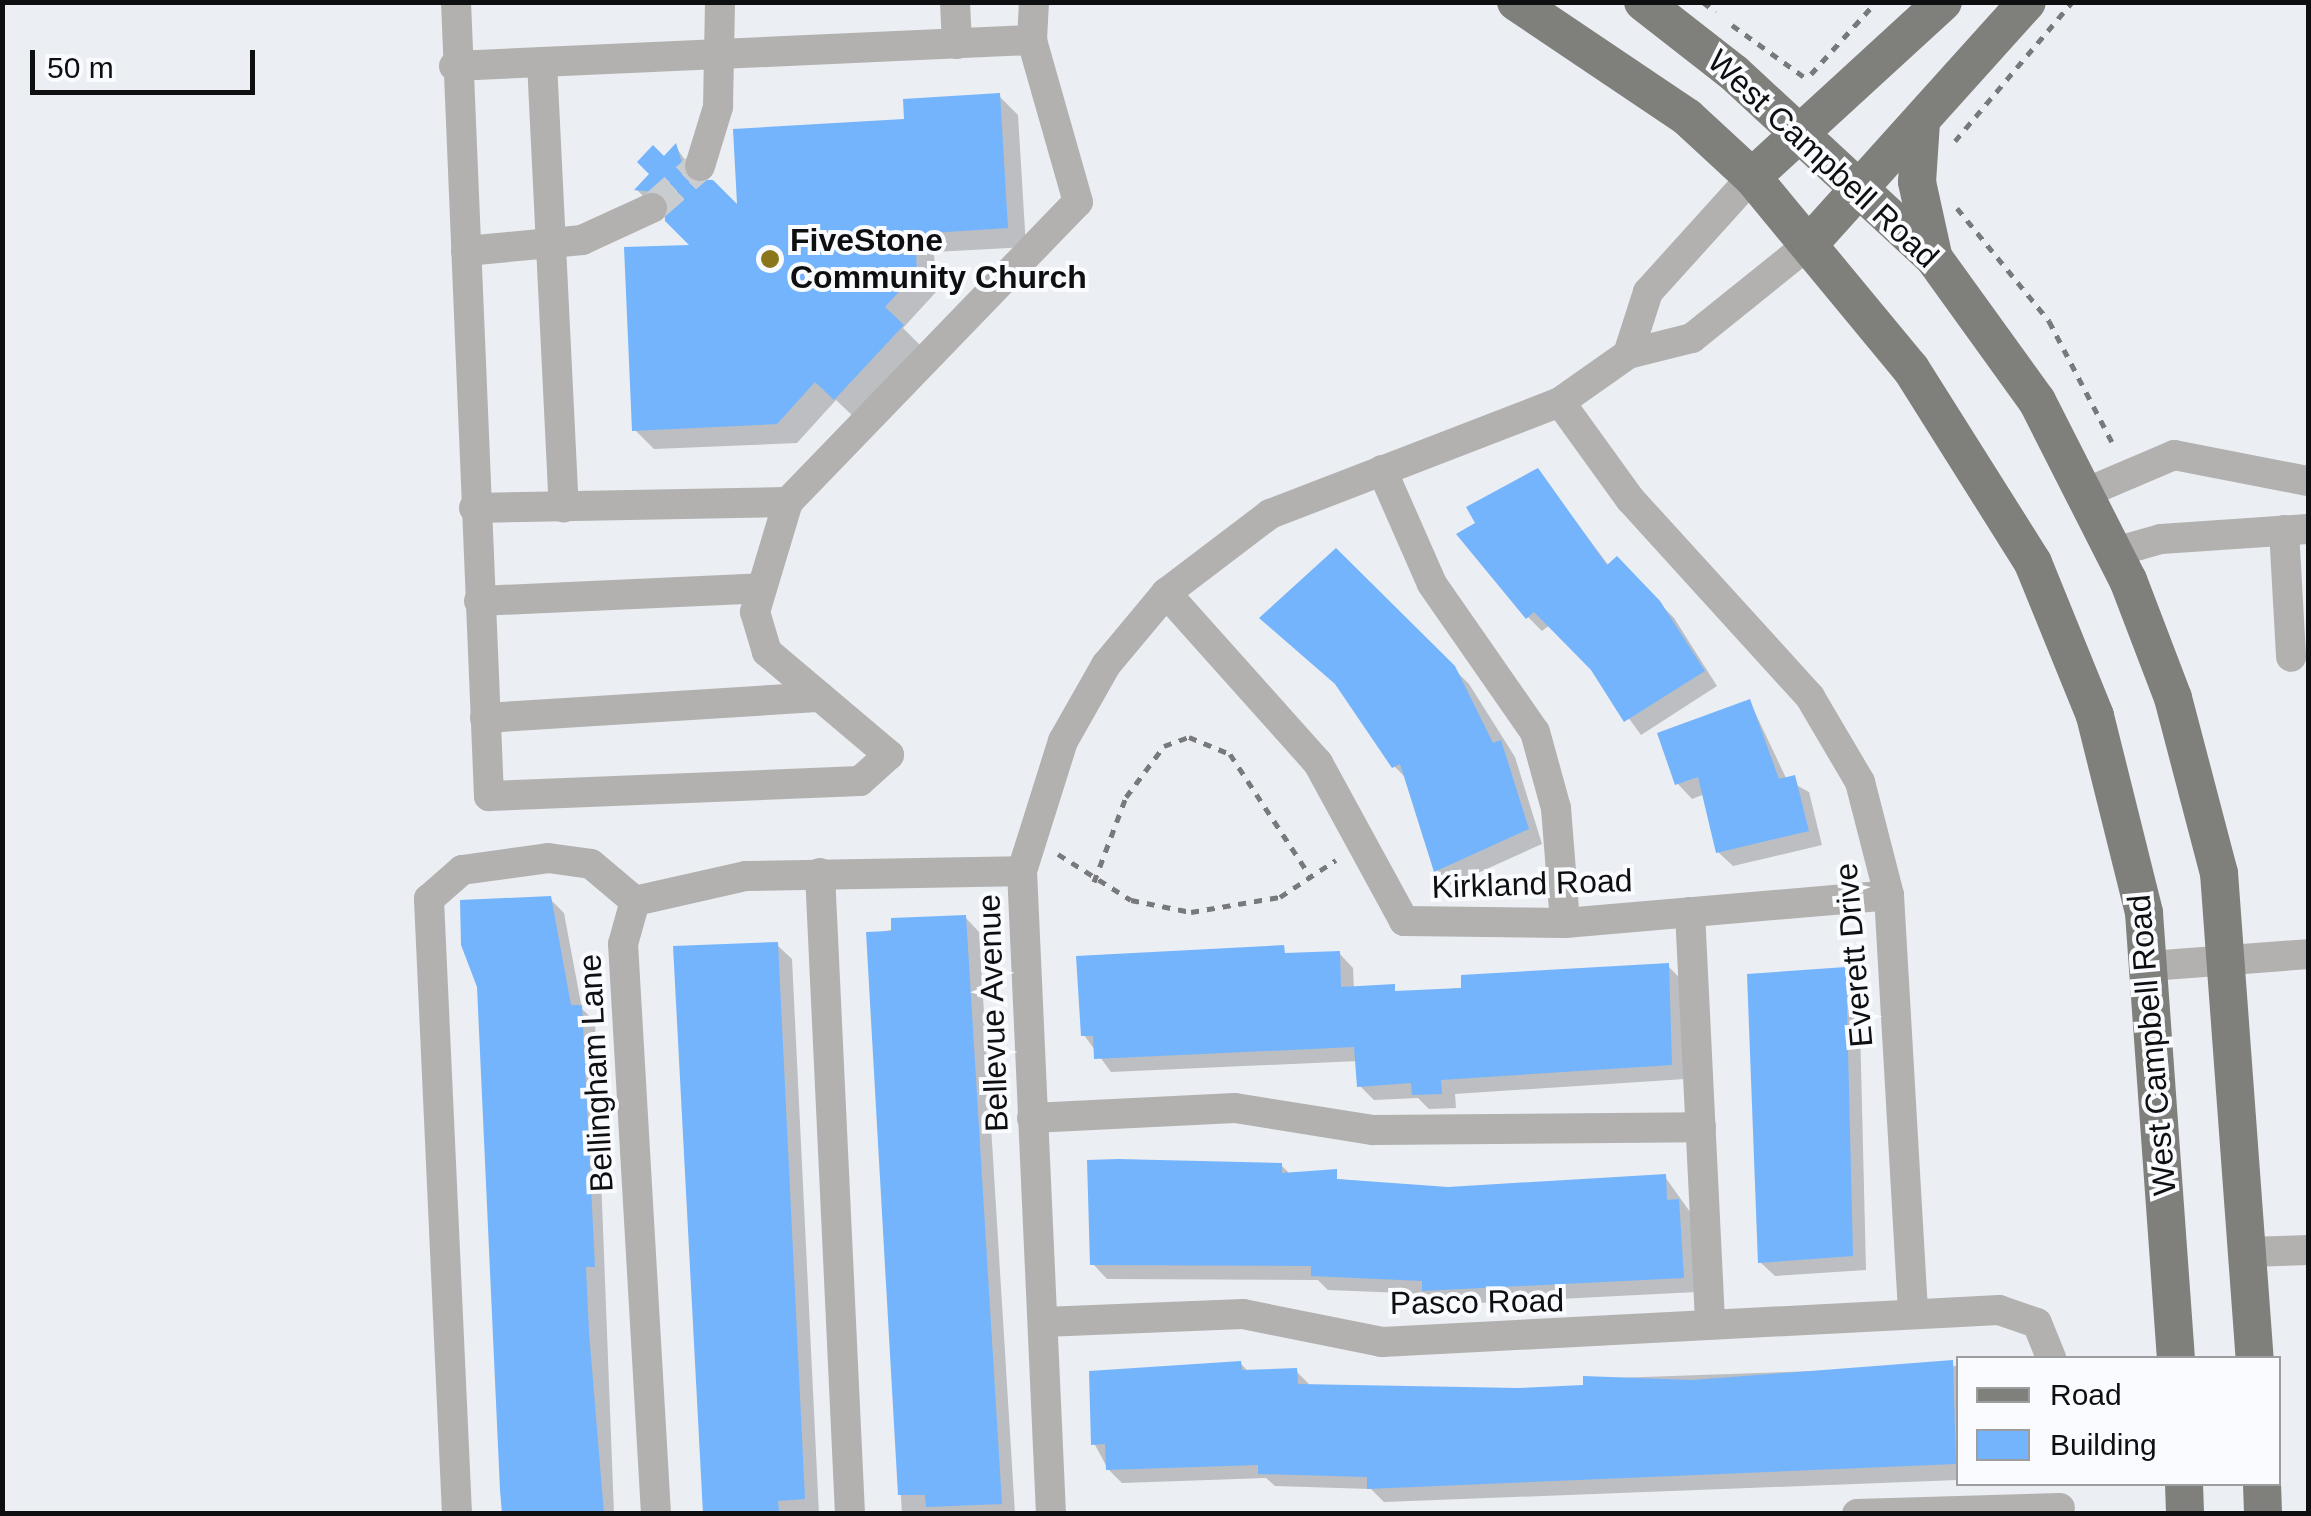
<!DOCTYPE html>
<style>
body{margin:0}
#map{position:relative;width:2311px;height:1516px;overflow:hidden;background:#ebeef2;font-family:Arial,sans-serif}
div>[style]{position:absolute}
.shadow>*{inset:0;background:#0003}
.building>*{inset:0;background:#74b4fc}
.minor-tunnel>*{height:30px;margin-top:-15px;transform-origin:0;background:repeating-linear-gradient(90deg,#cacdd0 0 30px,transparent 0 45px)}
.path>*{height:5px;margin-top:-2.5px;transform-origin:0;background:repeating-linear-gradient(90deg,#77797c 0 8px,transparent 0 16px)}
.minor>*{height:30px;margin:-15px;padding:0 15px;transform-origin:15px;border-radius:15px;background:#b2b1af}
.major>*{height:38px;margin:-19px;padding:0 19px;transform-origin:19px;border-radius:19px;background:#7f7f7b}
.dots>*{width:28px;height:28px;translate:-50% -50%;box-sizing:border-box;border:5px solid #f9fbfe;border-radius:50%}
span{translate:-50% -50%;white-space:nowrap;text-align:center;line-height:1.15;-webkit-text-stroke:8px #f9fbfe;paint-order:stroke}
.street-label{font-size:32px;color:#0e0f11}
.poi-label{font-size:32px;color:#0e0f11;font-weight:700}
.left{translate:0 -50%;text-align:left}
.frame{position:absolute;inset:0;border:5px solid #0e0f11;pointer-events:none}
.legend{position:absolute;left:1956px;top:1356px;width:325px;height:130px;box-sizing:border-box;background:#f9fbfe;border:2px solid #9b9d9f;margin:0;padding:12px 18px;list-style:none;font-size:30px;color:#0e0f11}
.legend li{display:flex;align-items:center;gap:20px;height:50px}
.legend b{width:50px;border:2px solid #9b9d9f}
.scale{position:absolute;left:30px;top:50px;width:225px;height:45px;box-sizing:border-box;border:5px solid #0e0f11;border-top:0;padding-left:12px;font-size:30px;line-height:35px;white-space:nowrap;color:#0e0f11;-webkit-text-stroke:8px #f9fbfe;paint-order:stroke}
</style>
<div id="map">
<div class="shadow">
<div style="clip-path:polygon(999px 96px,1018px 115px,1026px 247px,934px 252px,936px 292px,903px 328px,921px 346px,855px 418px,836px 400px,797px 443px,654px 449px,635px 430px,695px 247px,637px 190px,676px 147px,700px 182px,740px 210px,906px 122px)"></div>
<div style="clip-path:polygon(1538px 471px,1609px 566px,1616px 559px,1674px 618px,1717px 686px,1641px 735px,1593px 669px,1550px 625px,1542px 631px,1528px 617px,1478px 524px)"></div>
<div style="clip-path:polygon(1336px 552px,1469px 684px,1515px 757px,1542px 844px,1451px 885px,1437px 870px,1408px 780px,1394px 766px)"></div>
<div style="clip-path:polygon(1750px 702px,1787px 780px,1809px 792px,1822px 845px,1733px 866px,1718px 852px,1705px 794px,1692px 799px,1678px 784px)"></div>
<div style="clip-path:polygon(550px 899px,564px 913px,582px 1009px,595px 1021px,614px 1514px,503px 1514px)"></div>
<div style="clip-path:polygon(965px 917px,979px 932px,1015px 1514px,902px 1514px,868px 934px)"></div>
<div style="clip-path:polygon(777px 945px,792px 959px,819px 1514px,705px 1514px)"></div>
<div style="clip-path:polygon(1339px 953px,1353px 968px,1354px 989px,1401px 994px,1668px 966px,1682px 980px,1685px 1079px,1455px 1094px,1456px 1108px,1429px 1109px,1418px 1098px,1374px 1100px,1360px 1086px,1358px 1061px,1111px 1072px,1084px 1035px)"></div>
<div style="clip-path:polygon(1845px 970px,1859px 984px,1866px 1270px,1775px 1276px,1760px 1262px)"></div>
<div style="clip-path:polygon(1281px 1165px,1291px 1175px,1448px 1189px,1665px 1177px,1693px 1216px,1697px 1292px,1439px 1305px,1428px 1294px,1328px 1290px,1318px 1280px,1107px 1279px,1093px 1264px)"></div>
<div style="clip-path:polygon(1240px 1363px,1249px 1372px,1296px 1371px,1310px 1385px,1518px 1390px,1586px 1387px,1585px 1379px,1958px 1366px,1958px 1480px,1384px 1502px,1371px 1489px,1275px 1486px,1266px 1478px,1122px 1483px,1108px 1469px,1094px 1443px)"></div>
</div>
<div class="building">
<div style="clip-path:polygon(1000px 93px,1008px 228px,915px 234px,917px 272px,885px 307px,904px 325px,834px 400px,815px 382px,777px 424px,632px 431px,624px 247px,689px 245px,665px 221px,664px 193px,634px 190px,649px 174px,637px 162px,653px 145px,664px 156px,676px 143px,687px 179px,713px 180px,737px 204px,733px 129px,904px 119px,903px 99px)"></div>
<div style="clip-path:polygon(1538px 468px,1607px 565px,1617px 556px,1660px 601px,1705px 671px,1624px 722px,1591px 670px,1534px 612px,1526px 619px,1456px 534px,1475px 523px,1466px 507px)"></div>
<div style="clip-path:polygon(1336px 548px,1455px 666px,1493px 743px,1501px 740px,1529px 829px,1434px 872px,1400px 764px,1392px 768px,1335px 684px,1259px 618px)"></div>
<div style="clip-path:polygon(1750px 699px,1779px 779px,1795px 775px,1809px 831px,1716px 853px,1698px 777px,1675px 785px,1657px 733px)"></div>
<div style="clip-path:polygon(551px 896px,571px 1005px,582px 1005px,595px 1267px,586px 1267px,589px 1332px,604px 1514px,502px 1514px,500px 1490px,477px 987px,461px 945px,460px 900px)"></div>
<div style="clip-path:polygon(966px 915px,1002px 1504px,926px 1507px,925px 1495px,898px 1495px,866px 932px,891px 931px,891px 918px)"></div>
<div style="clip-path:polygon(778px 942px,805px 1499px,778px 1501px,779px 1511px,703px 1514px,673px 946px)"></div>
<div style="clip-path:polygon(1284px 945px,1285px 953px,1340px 951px,1341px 987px,1395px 984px,1395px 991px,1461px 988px,1461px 975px,1669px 963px,1672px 1065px,1441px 1080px,1442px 1094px,1412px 1095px,1411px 1083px,1357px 1087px,1354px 1047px,1094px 1059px,1093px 1036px,1081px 1036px,1076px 956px)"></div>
<div style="clip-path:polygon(1846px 967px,1853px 1256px,1758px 1263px,1747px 974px)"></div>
<div style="clip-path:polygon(1118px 1159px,1282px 1163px,1282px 1173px,1337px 1169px,1337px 1179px,1448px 1187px,1666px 1174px,1667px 1200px,1679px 1199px,1684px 1278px,1422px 1291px,1422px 1281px,1311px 1276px,1311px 1266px,1090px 1265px,1087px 1160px)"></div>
<div style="clip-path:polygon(1953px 1360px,1956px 1464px,1367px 1489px,1367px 1477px,1258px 1474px,1258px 1465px,1106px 1470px,1105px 1444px,1091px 1445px,1089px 1371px,1241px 1361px,1242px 1370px,1297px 1368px,1298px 1384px,1518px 1388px,1583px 1385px,1583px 1376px,1692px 1380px)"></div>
</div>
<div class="minor-tunnel">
<div style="left:652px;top:208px;width:64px;rotate:-41.2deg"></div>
</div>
<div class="path">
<div style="left:1703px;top:2px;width:16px;rotate:38deg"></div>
<div style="left:1732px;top:25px;width:92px;rotate:35.8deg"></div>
<div style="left:1811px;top:74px;width:97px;rotate:-47.9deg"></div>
<div style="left:1955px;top:141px;width:182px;rotate:-49.9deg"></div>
<div style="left:1957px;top:208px;width:146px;rotate:50.8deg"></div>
<div style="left:2049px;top:321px;width:143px;rotate:62.5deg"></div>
<div style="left:1058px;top:854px;width:86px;rotate:32.2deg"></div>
<div style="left:1131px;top:900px;width:61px;rotate:11.3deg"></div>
<div style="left:1191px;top:912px;width:90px;rotate:-9.6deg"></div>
<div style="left:1280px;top:897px;width:67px;rotate:-33.5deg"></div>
<div style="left:1094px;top:882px;width:91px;rotate:-69.4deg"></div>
<div style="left:1126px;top:797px;width:64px;rotate:-53.3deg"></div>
<div style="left:1164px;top:746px;width:27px;rotate:-20deg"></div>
<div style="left:1189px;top:737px;width:44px;rotate:22.5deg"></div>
<div style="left:1230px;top:754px;width:149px;rotate:56.7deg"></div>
</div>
<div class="minor">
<div style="left:456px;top:2px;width:795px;rotate:87.62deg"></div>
<div style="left:489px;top:796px;width:371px;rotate:-2.3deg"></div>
<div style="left:860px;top:781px;width:39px;rotate:-42deg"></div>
<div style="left:889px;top:755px;width:160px;rotate:-139.8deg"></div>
<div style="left:767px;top:652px;width:42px;rotate:-106.7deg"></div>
<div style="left:755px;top:612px;width:115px;rotate:-73.3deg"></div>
<div style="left:788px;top:502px;width:417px;rotate:-46deg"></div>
<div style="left:1078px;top:202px;width:168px;rotate:-105.9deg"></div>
<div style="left:1032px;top:40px;width:38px;rotate:-87deg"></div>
<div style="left:955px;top:2px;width:42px;rotate:87.3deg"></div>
<div style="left:542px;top:62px;width:446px;rotate:87.2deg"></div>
<div style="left:454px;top:66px;width:579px;rotate:-2.58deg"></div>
<div style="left:700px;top:166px;width:62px;rotate:-73deg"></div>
<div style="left:718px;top:107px;width:105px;rotate:-88.9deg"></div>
<div style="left:466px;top:251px;width:117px;rotate:-5.4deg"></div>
<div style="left:582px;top:240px;width:77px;rotate:-24.6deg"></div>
<div style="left:1628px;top:354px;width:65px;rotate:-72.1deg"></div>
<div style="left:1648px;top:292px;width:155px;rotate:-47.9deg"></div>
<div style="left:1560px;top:402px;width:120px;rotate:54.2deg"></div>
<div style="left:1630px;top:499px;width:268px;rotate:47.7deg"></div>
<div style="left:1810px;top:697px;width:99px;rotate:59.5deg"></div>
<div style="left:1860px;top:782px;width:117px;rotate:75.6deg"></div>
<div style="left:1889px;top:895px;width:416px;rotate:86.7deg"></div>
<div style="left:1382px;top:470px;width:124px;rotate:66.3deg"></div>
<div style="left:1432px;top:584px;width:180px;rotate:55.2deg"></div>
<div style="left:1535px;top:732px;width:79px;rotate:74.6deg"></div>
<div style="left:1556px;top:808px;width:115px;rotate:85.5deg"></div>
<div style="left:2085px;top:493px;width:97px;rotate:-23.1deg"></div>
<div style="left:2174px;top:455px;width:136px;rotate:11deg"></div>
<div style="left:474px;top:508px;width:314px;rotate:-1.1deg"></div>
<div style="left:2284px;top:530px;width:127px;rotate:86.8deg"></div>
<div style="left:2115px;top:552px;width:48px;rotate:-15.8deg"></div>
<div style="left:2161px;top:539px;width:147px;rotate:-3.9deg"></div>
<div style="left:1166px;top:593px;width:228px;rotate:48.2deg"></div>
<div style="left:1318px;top:763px;width:180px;rotate:61.4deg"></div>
<div style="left:1404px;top:921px;width:161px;rotate:0.7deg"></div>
<div style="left:1565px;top:923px;width:325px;rotate:-4.9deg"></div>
<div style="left:479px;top:601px;width:283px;rotate:-2.6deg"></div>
<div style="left:485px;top:718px;width:336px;rotate:-3.6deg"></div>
<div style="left:820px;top:873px;width:642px;rotate:87.32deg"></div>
<div style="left:1690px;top:912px;width:413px;rotate:87.2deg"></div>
<div style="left:2150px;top:966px;width:158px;rotate:-4.3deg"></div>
<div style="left:1032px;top:1118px;width:203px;rotate:-2.8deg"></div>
<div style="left:1235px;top:1108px;width:140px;rotate:9.1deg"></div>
<div style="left:1373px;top:1130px;width:328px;rotate:-0.5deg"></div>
<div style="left:2248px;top:1252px;width:60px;rotate:-1.9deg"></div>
<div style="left:1043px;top:1322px;width:200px;rotate:-2.3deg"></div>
<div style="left:1243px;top:1314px;width:142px;rotate:11.4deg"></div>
<div style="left:1382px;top:1342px;width:618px;rotate:-2.97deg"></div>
<div style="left:1999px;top:1310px;width:40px;rotate:18.9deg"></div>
<div style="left:2037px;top:1323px;width:38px;rotate:68deg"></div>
<div style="left:457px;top:1514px;width:616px;rotate:-92.61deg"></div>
<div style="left:429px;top:899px;width:44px;rotate:-41.3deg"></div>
<div style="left:462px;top:870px;width:87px;rotate:-7.9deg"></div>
<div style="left:548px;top:858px;width:43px;rotate:7.9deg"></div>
<div style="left:591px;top:864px;width:57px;rotate:40.1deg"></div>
<div style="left:656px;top:1514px;width:571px;rotate:-93.31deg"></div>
<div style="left:623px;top:944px;width:45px;rotate:-74.4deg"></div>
<div style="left:635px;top:901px;width:114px;rotate:-12.7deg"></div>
<div style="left:746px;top:876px;width:276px;rotate:-1deg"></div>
<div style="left:1051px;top:1514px;width:644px;rotate:-92.58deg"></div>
<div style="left:1022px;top:871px;width:136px;rotate:-72.5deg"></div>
<div style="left:1063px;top:741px;width:87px;rotate:-60.5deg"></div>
<div style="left:1106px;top:665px;width:94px;rotate:-50.2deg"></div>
<div style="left:1166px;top:593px;width:131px;rotate:-37.2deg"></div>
<div style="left:1270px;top:514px;width:311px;rotate:-21.1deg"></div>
<div style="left:1560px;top:402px;width:83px;rotate:-35.2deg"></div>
<div style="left:1628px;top:354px;width:66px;rotate:-14deg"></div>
<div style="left:1692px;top:338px;width:151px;rotate:-38.8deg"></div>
<div style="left:1857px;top:1514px;width:203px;rotate:-1.7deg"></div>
</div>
<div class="major">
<div style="left:1516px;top:2px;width:206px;rotate:33.9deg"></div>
<div style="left:1687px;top:117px;width:88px;rotate:42.7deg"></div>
<div style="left:1752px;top:177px;width:249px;rotate:50.4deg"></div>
<div style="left:1911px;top:369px;width:229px;rotate:57.8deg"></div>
<div style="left:2033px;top:563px;width:165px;rotate:67.9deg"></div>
<div style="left:2095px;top:716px;width:203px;rotate:76deg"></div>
<div style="left:2144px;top:913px;width:446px;rotate:85.9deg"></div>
<div style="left:1643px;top:2px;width:115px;rotate:38deg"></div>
<div style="left:1734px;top:73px;width:271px;rotate:42.8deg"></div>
<div style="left:1933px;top:257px;width:178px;rotate:54.2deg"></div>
<div style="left:2037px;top:401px;width:201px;rotate:63.1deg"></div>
<div style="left:2128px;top:580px;width:126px;rotate:69.1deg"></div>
<div style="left:2173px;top:698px;width:181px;rotate:75.3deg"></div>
<div style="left:2219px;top:873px;width:486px;rotate:85.8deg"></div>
<div style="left:1921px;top:122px;width:60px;rotate:93.8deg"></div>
<div style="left:1917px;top:182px;width:75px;rotate:77.6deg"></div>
<div style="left:1752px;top:177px;width:259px;rotate:-42.5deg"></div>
<div style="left:1810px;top:243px;width:324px;rotate:-48deg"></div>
<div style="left:2184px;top:1484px;width:30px;rotate:88deg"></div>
<div style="left:2262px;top:1484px;width:30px;rotate:88deg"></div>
</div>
<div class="dots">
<div style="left:770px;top:259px;background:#8a771b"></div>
</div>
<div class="street-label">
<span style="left:1823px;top:159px;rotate:43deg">West Campbell Road</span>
<span style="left:1532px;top:884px;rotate:-2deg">Kirkland Road</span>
<span style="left:1854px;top:955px;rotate:-95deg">Everett Drive</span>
<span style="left:993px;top:1013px;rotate:-92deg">Bellevue Avenue</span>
<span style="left:2152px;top:1045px;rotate:-95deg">West Campbell Road</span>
<span style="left:596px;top:1073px;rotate:-93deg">Bellingham Lane</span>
<span style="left:1477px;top:1302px;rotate:-1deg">Pasco Road</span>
</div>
<div class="poi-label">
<span class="left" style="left:790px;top:259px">FiveStone<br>Community Church</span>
</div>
<div class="frame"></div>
<ul class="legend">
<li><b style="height:12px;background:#7f7f7b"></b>Road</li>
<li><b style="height:28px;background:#74b4fc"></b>Building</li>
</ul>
<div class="scale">50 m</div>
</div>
